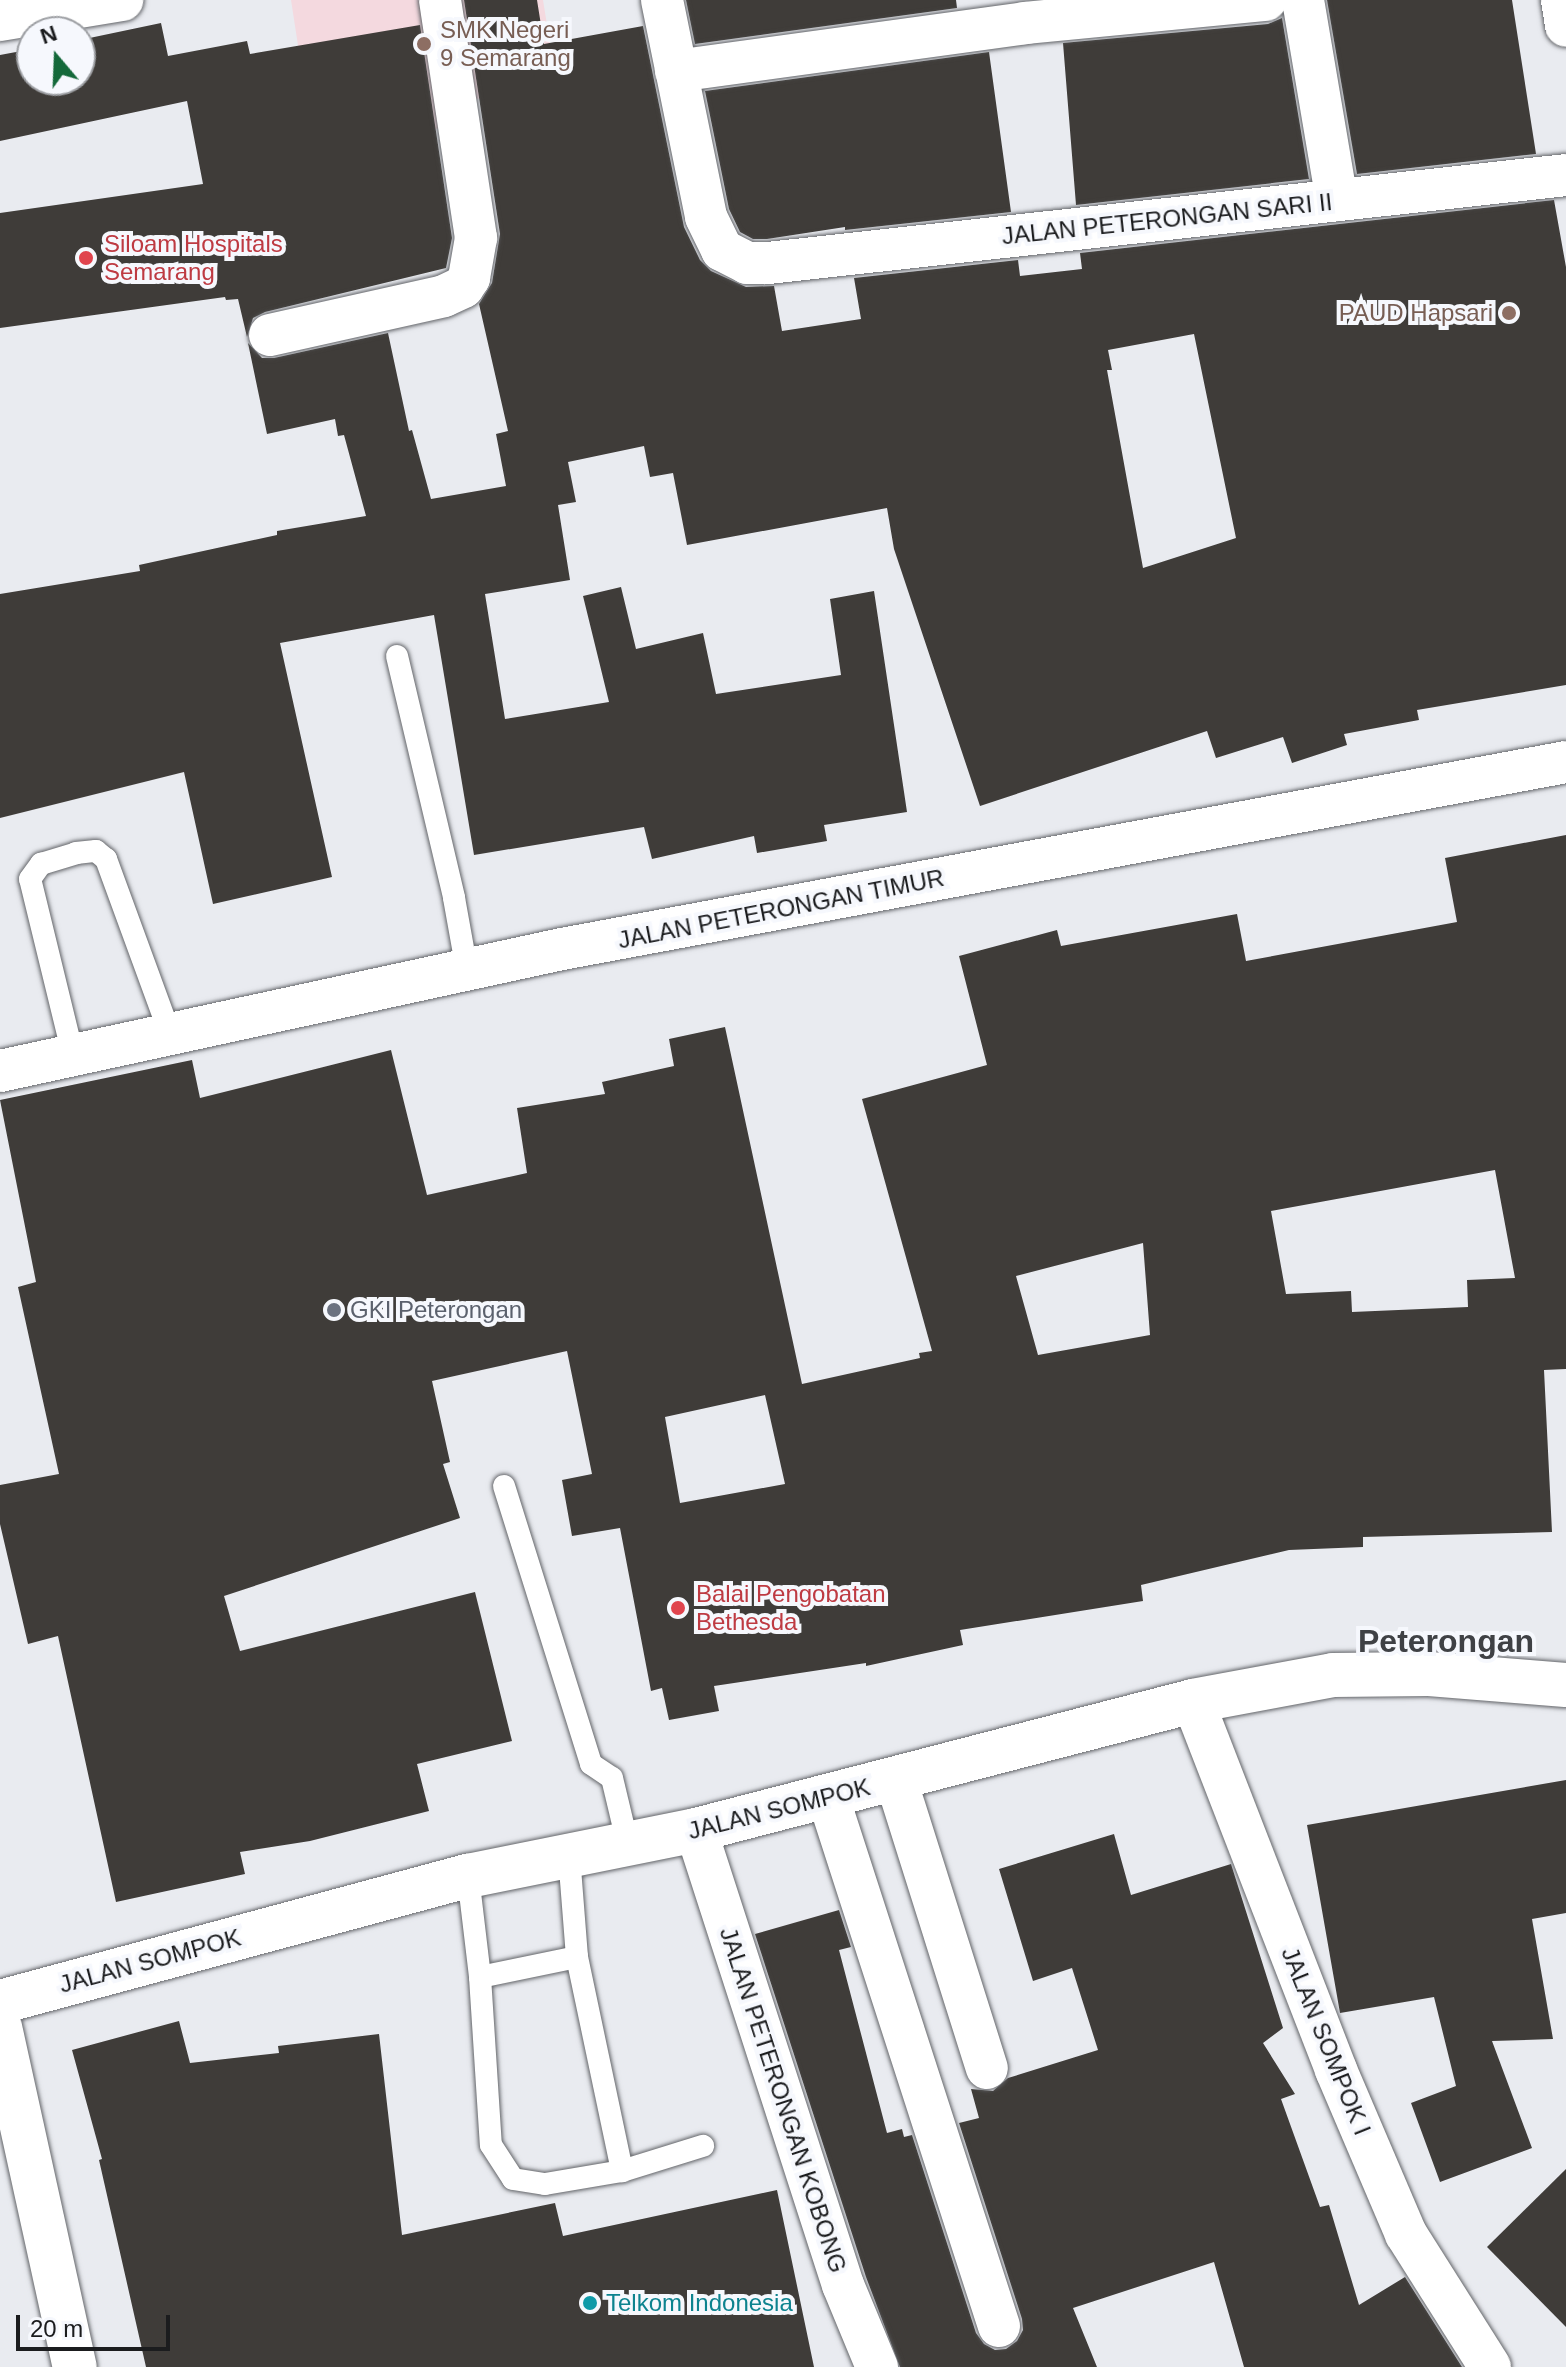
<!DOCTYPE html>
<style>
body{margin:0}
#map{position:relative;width:1566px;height:2367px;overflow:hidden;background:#e9ebf0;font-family:Arial,sans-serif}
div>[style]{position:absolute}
.education>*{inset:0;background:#f4d9df}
.building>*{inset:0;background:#3f3c39}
.roads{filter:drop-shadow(0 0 2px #636569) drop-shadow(0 0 2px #636569)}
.service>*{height:22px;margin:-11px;padding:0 11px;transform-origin:11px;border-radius:11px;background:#fff}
.minor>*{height:42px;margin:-21px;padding:0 21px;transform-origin:21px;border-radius:21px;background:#fff}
.tertiary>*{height:44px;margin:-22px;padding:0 22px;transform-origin:22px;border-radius:22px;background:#fff}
.trunk>*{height:44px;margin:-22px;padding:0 22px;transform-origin:22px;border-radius:22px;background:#fff}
.dots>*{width:22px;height:22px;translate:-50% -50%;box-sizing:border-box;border:4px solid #f6f8fd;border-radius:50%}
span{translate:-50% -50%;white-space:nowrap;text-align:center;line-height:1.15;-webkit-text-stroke:8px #f6f8fd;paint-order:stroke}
.education-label{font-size:24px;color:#785e54}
.left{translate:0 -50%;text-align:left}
.right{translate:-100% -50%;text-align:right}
.street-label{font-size:24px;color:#1b1c1e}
.health-label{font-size:24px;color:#be3a42}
.worship-label{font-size:24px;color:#5b616d}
.culture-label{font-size:24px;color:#0d838f}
.district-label{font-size:32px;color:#3f4145;font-weight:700}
.north{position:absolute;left:16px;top:16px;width:80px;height:80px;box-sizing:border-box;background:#f6f8fd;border:2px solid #9ea0a4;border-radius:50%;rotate:341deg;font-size:22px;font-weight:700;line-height:32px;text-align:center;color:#1b1c1e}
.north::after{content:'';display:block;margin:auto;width:28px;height:36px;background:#14693a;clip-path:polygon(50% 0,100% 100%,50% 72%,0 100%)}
.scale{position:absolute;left:16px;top:2315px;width:154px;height:36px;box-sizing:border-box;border:4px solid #1b1c1e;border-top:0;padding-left:10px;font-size:24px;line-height:28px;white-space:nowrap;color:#1b1c1e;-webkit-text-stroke:6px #f6f8fd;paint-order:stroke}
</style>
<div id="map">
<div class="education">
<div style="clip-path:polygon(291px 0,543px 0,557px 87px,449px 103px,453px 126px,314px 149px)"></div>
</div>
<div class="building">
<div style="clip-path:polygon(evenodd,464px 0,537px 0,544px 44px,643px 26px,684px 227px,700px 260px,711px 271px,746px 287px,774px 286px,782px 331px,861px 319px,854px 278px,1018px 260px,1020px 276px,1082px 269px,1080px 253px,1554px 200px,1566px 267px,1566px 685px,1417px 710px,1419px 720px,1344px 734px,1347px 745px,1292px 763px,1283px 737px,1216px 758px,1207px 731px,980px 806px,894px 549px,887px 508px,687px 545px,673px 473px,650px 477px,644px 446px,568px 462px,576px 502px,558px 505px,570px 580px,485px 594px,505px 719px,609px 702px,583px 596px,621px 587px,636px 649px,703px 633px,716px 694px,841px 675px,830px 599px,874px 591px,907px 812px,824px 825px,827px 841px,757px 853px,754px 836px,652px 859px,644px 827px,474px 855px,434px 615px,280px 643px,332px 877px,213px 904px,184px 772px,0 818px,0 594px,140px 571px,139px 565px,277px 535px,277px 531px,366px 516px,344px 435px,338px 436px,335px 419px,267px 434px,248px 343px,262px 358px,274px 358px,388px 333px,409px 431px,412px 430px,431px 499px,506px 486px,496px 434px,508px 431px,479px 304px,492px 283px,500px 234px,464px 0,1194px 334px,1236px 538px,1143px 568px,1107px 370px,1112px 370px,1108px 350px,1194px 334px)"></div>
<div style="clip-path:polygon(686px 0,956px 0,957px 8px,695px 44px)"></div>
<div style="clip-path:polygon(1327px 0,1512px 0,1536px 154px,1357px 174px)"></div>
<div style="clip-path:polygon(1282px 18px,1309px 179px,1076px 205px,1063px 43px,1268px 24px)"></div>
<div style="clip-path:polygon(161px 23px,168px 56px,247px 41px,250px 54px,420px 25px,452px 238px,446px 268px,265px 312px,253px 318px,247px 337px,238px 299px,226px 300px,225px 297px,0 328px,0 213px,203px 184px,187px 101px,0 141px,0 55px,32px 49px,32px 80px,80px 80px,80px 40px)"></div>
<div style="clip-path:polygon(989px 52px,1011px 212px,845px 230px,845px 227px,767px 239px,753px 239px,740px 232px,729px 209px,705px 91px)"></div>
<div style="clip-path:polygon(evenodd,1566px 835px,1566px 1369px,1544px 1370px,1552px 1532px,1363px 1537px,1363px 1547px,1289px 1550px,1141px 1585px,1143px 1601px,960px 1630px,963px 1645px,866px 1666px,866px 1663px,714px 1686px,719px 1711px,669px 1720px,662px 1688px,651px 1691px,620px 1528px,572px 1536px,562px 1480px,592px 1474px,567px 1351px,432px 1381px,450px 1462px,443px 1464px,460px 1518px,224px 1596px,240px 1651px,475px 1592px,512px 1741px,417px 1764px,429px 1811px,310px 1841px,240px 1852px,245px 1874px,116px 1902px,58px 1636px,28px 1644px,0 1524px,0 1485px,59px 1474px,18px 1287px,36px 1282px,0 1100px,192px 1060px,200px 1098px,391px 1050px,427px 1195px,527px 1173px,517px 1108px,605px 1094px,602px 1082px,674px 1066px,669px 1039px,725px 1027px,802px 1384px,920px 1358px,919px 1353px,932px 1351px,862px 1099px,987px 1065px,959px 956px,1057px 930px,1061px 946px,1237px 914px,1246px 961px,1457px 922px,1445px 858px,1566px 835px,1495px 1170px,1515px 1278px,1467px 1280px,1468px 1307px,1352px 1312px,1351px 1291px,1286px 1294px,1271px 1211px,1495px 1170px,1566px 835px,1143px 1243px,1150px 1335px,1038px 1355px,1016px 1276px,1143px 1243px,1566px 835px,765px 1395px,785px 1484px,680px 1503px,665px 1417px,765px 1395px)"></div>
<div style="clip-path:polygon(1566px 1780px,1566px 1913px,1532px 1919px,1553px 2039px,1492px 2041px,1532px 2148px,1440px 2182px,1411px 2103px,1456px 2086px,1434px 1997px,1340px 2013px,1307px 1825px)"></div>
<div style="clip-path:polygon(1114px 1834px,1131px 1895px,1231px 1864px,1283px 2028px,1263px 2043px,1295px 2094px,1281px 2099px,1320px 2207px,1329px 2205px,1359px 2305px,1405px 2277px,1462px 2367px,1244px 2367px,1214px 2262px,1073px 2308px,1097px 2367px,900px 2367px,866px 2277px,755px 1934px,839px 1910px,851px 1947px,839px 1950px,887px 2133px,902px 2129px,904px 2137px,912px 2135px,976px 2333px,984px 2344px,995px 2350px,1006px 2349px,1017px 2341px,1023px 2330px,1022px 2319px,959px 2123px,979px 2118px,971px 2089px,993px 2091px,1008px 2078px,1098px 2050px,1072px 1968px,1033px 1981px,999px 1869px)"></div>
<div style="clip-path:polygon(179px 2021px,190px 2063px,279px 2053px,278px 2046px,379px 2034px,402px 2235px,555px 2203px,563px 2236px,777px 2190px,814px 2367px,146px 2367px,99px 2160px,102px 2159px,72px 2050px)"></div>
<div style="clip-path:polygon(1566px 2169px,1566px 2327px,1487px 2247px)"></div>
</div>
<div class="roads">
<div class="service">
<div style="left:397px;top:656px;width:249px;rotate:76.7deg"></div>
<div style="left:454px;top:898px;width:73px;rotate:79.8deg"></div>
<div style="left:73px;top:1055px;width:181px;rotate:-103.7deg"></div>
<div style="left:30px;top:879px;width:19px;rotate:-54deg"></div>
<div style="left:41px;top:864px;width:37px;rotate:-17deg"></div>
<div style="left:76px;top:853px;width:20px;rotate:-6deg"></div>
<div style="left:96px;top:851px;width:13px;rotate:39deg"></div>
<div style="left:106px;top:859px;width:186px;rotate:69.9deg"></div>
<div style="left:504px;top:1486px;width:291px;rotate:72.6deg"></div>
<div style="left:591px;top:1764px;width:25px;rotate:34deg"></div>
<div style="left:612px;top:1778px;width:69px;rotate:76.6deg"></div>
<div style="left:468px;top:1876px;width:102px;rotate:83.2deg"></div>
<div style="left:480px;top:1977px;width:99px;rotate:-11.7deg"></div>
<div style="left:577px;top:1957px;width:101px;rotate:-94.5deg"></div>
<div style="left:577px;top:1957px;width:219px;rotate:78.1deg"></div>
<div style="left:480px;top:1977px;width:168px;rotate:86.3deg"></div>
<div style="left:491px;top:2145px;width:40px;rotate:57.1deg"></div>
<div style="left:513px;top:2179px;width:32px;rotate:9deg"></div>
<div style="left:545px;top:2184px;width:78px;rotate:-9.6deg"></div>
<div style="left:622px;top:2171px;width:85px;rotate:-17.2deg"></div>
</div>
<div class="minor">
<div style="left:662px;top:0;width:221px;rotate:78.5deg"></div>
<div style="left:706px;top:217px;width:37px;rotate:64deg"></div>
<div style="left:722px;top:250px;width:28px;rotate:27deg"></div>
<div style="left:747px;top:263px;width:21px"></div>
<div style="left:768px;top:263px;width:803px;rotate:-6.29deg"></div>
<div style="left:1303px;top:0;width:203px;rotate:80.4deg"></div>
<div style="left:1562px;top:0;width:26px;rotate:81deg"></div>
<div style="left:0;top:20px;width:124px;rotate:-9.3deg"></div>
<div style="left:676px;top:71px;width:352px;rotate:-7.8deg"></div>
<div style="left:1025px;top:23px;width:242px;rotate:-5.5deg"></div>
<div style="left:270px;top:335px;width:178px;rotate:-12.6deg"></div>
<div style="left:444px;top:296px;width:21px;rotate:-25deg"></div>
<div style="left:463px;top:287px;width:11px;rotate:-56deg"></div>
<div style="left:469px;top:278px;width:41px;rotate:-80.1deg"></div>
<div style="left:476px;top:238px;width:241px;rotate:-98.6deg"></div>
<div style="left:0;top:1071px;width:575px;rotate:-12.25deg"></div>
<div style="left:562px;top:949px;width:1021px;rotate:-10.55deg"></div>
<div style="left:1193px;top:1701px;width:396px;rotate:68.8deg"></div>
<div style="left:1336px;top:2070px;width:178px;rotate:66.9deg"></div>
<div style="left:1406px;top:2234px;width:157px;rotate:57.7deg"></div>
<div style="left:896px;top:1780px;width:302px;rotate:72.5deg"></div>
<div style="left:828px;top:1797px;width:556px;rotate:72.09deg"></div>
<div style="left:696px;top:1830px;width:478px;rotate:72.1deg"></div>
<div style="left:843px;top:2285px;width:89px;rotate:67.5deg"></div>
</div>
<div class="tertiary">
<div style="left:0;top:2002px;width:485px;rotate:-15.1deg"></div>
<div style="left:468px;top:1876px;width:233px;rotate:-11.4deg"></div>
<div style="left:696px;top:1830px;width:513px;rotate:-14.55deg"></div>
<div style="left:1193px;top:1701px;width:142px;rotate:-10.5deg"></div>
<div style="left:1333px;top:1675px;width:96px;rotate:-0.6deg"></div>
<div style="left:1429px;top:1674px;width:137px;rotate:4.6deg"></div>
</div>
<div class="trunk">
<div style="left:0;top:2027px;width:348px;rotate:77.6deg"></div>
</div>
</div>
<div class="dots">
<div style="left:424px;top:44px;background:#8d6e63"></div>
<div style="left:86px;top:258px;background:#e0444e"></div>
<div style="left:1509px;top:313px;background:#8d6e63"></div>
<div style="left:334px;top:1310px;background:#6b7280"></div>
<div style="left:678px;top:1608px;background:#e0444e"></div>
<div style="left:590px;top:2303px;background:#0f9aa8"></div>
</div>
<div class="education-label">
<span class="left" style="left:440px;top:44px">SMK Negeri<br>9 Semarang</span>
<span class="right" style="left:1493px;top:313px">PAUD Hapsari</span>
</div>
<div class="street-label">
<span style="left:1167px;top:219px;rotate:-6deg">JALAN PETERONGAN SARI II</span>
<span style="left:781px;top:909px;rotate:-11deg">JALAN PETERONGAN TIMUR</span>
<span style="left:779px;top:1809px;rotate:-14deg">JALAN SOMPOK</span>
<span style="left:150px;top:1961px;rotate:-15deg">JALAN SOMPOK</span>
<span style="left:1326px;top:2041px;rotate:68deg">JALAN SOMPOK I</span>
<span style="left:783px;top:2100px;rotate:72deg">JALAN PETERONGAN KOBONG</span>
</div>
<div class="health-label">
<span class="left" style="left:104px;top:258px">Siloam Hospitals<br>Semarang</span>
<span class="left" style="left:696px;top:1608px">Balai Pengobatan<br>Bethesda</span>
</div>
<div class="worship-label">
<span class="left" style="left:350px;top:1310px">GKI Peterongan</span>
</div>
<div class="culture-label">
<span class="left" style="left:606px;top:2303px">Telkom Indonesia</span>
</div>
<div class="district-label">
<span style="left:1446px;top:1641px">Peterongan</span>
</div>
<div class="north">N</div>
<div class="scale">20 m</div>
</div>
